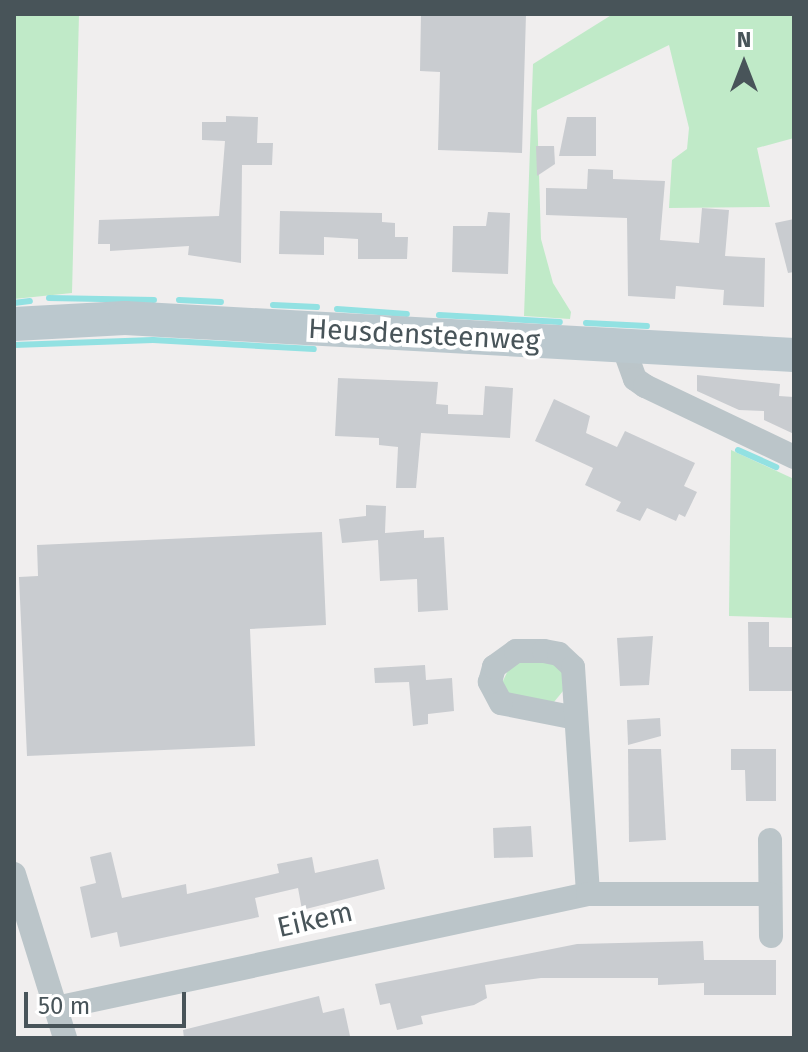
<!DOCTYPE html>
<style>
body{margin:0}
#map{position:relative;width:808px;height:1052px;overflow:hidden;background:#f0eeee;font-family:"Fira Sans",sans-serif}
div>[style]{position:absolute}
.green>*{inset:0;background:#c0eac8}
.stream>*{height:6px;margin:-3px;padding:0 3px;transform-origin:3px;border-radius:3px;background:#92e1e2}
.building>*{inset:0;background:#c9ccd0}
.street>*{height:24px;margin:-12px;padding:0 12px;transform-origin:12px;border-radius:12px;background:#bbc5c9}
.secondary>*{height:34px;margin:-17px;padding:0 17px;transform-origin:17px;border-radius:17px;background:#bbc8ce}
span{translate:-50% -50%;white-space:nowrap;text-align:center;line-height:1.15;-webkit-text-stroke:8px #fff;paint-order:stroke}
.street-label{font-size:28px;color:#485459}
.frame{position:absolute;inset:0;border:16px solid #485459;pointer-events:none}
.north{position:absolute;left:704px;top:24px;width:80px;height:80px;-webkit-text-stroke:6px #fff;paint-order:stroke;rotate:0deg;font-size:22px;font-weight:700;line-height:32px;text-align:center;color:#485459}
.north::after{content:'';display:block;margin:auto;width:28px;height:36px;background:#485459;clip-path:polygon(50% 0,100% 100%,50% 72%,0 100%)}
.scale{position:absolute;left:24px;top:992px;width:162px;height:36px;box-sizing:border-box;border:4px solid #485459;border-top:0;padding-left:10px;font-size:24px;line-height:28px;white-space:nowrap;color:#485459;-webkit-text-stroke:6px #fff;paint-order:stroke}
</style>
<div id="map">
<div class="green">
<div style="clip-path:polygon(14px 14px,79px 14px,72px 293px,14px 299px)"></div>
<div style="clip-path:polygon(613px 14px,794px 14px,794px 138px,757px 148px,770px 207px,669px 208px,672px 160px,687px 149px,689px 128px,669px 45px,537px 110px,541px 239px,553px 283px,571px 312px,570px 319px,524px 316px,533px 64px)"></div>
<div style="clip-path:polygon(731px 450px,794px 479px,794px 618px,729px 616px)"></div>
<div style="clip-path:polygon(546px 660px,562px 669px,563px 691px,554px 702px,510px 697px,501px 685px,512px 662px)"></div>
</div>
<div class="stream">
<div style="left:49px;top:298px;width:105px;rotate:1.1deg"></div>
<div style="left:179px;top:300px;width:42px;rotate:2.7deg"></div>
<div style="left:14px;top:303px;width:16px;rotate:-7deg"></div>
<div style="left:273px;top:305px;width:44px;rotate:2.6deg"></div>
<div style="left:337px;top:309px;width:70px;rotate:4.1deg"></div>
<div style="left:439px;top:315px;width:121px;rotate:3.3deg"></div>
<div style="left:586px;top:323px;width:61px;rotate:2.8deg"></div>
<div style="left:14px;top:345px;width:139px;rotate:-2.1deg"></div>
<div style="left:153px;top:340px;width:161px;rotate:3.2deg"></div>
<div style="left:738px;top:450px;width:42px;rotate:24.1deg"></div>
</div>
<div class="building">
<div style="clip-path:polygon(421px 14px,526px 14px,522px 153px,438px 150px,440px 72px,420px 71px)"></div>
<div style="clip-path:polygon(226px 116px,258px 117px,257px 143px,273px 143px,272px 165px,242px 165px,241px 263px,188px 255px,189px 246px,110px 251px,110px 244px,98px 244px,99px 220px,219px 216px,225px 141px,202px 140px,202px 122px,226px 122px)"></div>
<div style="clip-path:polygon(567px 117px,596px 117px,596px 156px,559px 156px)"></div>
<div style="clip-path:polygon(536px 146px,554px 146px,555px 164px,537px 176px)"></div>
<div style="clip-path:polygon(588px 169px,613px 170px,613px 179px,665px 181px,660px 240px,699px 243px,702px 208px,729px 210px,725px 256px,765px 258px,764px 307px,723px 305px,724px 290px,676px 286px,675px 299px,628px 296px,627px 218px,546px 215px,546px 188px,587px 189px)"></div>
<div style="clip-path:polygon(280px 211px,382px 213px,382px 222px,395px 223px,395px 237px,408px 237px,407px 259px,358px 259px,358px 239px,324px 237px,324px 255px,279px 254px)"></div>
<div style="clip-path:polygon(488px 212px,510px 213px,508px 274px,452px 272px,453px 226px,486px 226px)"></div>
<div style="clip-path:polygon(794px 219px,794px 272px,788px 273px,775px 223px)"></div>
<div style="clip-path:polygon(697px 375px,780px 384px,779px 396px,794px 397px,794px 434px,764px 420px,764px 411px,739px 410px,697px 391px)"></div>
<div style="clip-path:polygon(338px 378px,438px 382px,436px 404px,448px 405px,448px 414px,483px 415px,485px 386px,513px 388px,510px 438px,421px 433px,416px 488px,396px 488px,398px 447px,379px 445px,379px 438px,335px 436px)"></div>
<div style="clip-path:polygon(554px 399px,590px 416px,586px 433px,617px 447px,625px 431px,695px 463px,684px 486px,697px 492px,685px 517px,679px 514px,676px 521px,647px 508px,640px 521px,616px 511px,621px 502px,585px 485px,593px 468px,535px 441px)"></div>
<div style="clip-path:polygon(366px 505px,386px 506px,385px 533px,424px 530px,424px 538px,444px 537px,448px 610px,418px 612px,417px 579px,380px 581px,378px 540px,342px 543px,339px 519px,366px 516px)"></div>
<div style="clip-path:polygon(322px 532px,326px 625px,250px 629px,255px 746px,27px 756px,19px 577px,38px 576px,37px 545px)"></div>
<div style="clip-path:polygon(748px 622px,769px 622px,769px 647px,794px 647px,794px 691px,749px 691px)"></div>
<div style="clip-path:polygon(653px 636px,649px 685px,620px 686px,617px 638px)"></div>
<div style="clip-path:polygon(425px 665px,426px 680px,452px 678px,454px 711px,428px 714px,428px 724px,413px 726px,409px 682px,375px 683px,374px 668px)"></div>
<div style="clip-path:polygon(660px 718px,661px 736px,628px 745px,627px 720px)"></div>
<div style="clip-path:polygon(628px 749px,661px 749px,666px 840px,629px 842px)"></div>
<div style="clip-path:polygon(731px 749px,776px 749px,776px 801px,746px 801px,745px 770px,731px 770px)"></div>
<div style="clip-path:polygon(531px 826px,533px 857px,494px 858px,493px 828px)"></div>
<div style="clip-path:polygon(111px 852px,122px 898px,186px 884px,187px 894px,279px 873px,277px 864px,312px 857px,315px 873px,378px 859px,385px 889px,302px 910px,298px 888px,255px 898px,259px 917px,120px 947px,117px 932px,91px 938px,80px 887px,96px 883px,90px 857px)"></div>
<div style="clip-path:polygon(703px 941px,704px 960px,776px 960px,776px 995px,704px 995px,704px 983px,658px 985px,658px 978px,541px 978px,485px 985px,487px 998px,474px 1005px,421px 1016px,423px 1024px,397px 1030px,390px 1003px,380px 1005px,375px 984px,577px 944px)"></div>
<div style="clip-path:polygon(319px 996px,323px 1013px,344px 1008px,350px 1036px,184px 1038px,183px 1030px)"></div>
</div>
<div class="street">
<div style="left:623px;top:346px;width:35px;rotate:70deg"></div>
<div style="left:635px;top:379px;width:12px;rotate:35deg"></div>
<div style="left:645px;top:386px;width:165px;rotate:25.5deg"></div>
<div style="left:576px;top:718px;width:76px;rotate:-168.7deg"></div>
<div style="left:501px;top:703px;width:24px;rotate:-118deg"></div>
<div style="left:490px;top:682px;width:16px;rotate:-75deg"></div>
<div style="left:494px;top:667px;width:27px;rotate:-36deg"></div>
<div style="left:516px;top:651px;width:28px"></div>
<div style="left:544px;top:651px;width:15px;rotate:11deg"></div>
<div style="left:559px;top:654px;width:19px;rotate:43deg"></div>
<div style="left:573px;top:667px;width:227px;rotate:86.2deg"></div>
<div style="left:770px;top:840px;width:96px;rotate:89.4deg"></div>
<div style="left:14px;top:874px;width:172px;rotate:72.7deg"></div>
<div style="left:56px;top:1008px;width:544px;rotate:-12.09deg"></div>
<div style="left:588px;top:894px;width:182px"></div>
</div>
<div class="secondary">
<div style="left:14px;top:324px;width:111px;rotate:-3.1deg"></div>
<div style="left:125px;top:318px;width:670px;rotate:3.17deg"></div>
</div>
<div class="street-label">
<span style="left:424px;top:335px;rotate:3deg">Heusdensteenweg</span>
<span style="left:315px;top:920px;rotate:-13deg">Eikem</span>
</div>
<div class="frame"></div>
<div class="north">N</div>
<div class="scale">50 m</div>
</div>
